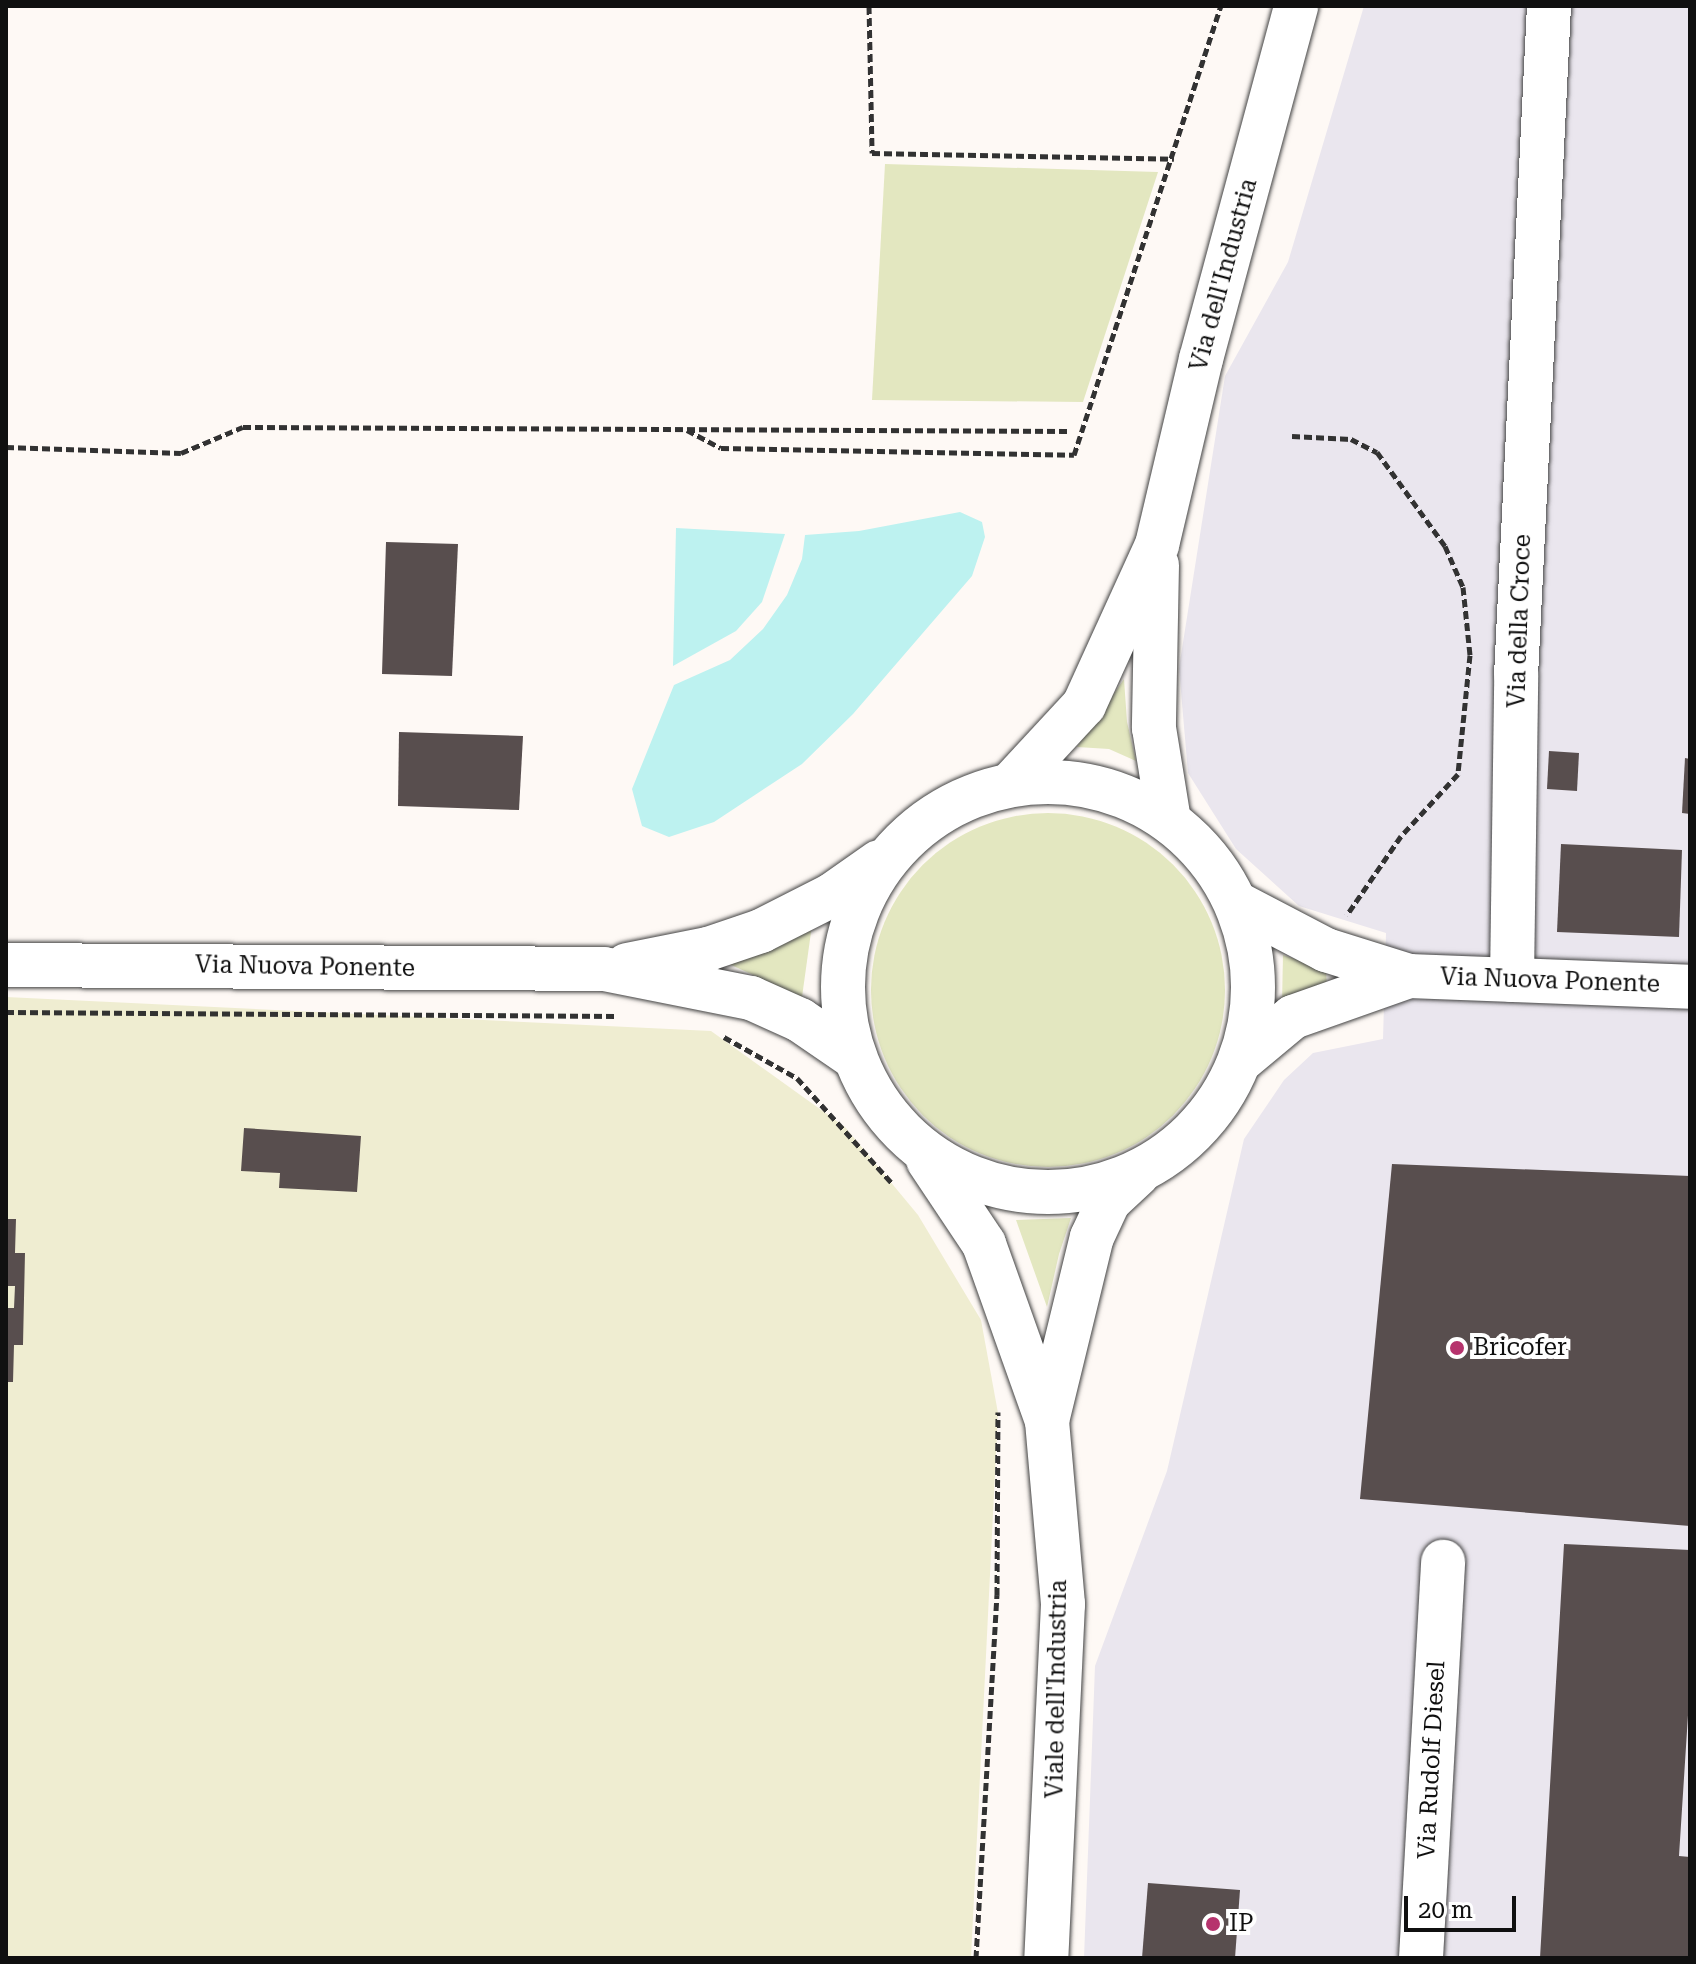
<!DOCTYPE html>
<style>
body{margin:0}
#map{position:relative;width:1696px;height:1964px;overflow:hidden;background:#fef9f5;font-family:"Roboto Serif",serif}
div>[style]{position:absolute}
.industrial>*{inset:0;background:#eae6ee}
.green>*{inset:0;background:#e3e7c0}
.round{border-radius:50%}
.pitch>*{inset:0;background:#efedd1}
.water>*{inset:0;background:#bdf2f0}
.building>*{inset:0;background:#584e4e}
.path>*{height:5px;margin-top:-2.5px;transform-origin:0;background:repeating-linear-gradient(90deg,#323232 0 8px,transparent 0 12px)}
.roads{filter:drop-shadow(0 0 2px #434343) drop-shadow(0 0 2px #434343)}
.minor>*{height:44px;margin:-22px;padding:0 22px;transform-origin:22px;border-radius:22px;background:#fff}
.minor>.ring{margin:-22px;padding:0;box-sizing:content-box;background:none;border:44px solid #fff;border-radius:50%}
.dots>*{width:22px;height:22px;translate:-50% -50%;box-sizing:border-box;border:4px solid #fff;border-radius:50%}
span{translate:-50% -50%;white-space:nowrap;text-align:center;line-height:1.15;-webkit-text-stroke:8px #fff;paint-order:stroke}
.street-label{font-size:24px;color:#101010}
.poi-label{font-size:24px;color:#101010}
.left{translate:0 -50%;text-align:left}
.frame{position:absolute;inset:0;border:8px solid #101010;pointer-events:none}
.scale{position:absolute;left:1404px;top:1896px;width:112px;height:36px;box-sizing:border-box;border:4px solid #101010;border-top:0;padding-left:10px;font-size:24px;line-height:28px;white-space:nowrap;color:#101010;-webkit-text-stroke:6px #fff;paint-order:stroke}
</style>
<div id="map">
<div class="industrial">
<div style="clip-path:polygon(1364px 6px,1690px 6px,1690px 1958px,1084px 1958px,1095px 1666px,1167px 1471px,1244px 1139px,1284px 1080px,1313px 1053px,1383px 1039px,1386px 933px,1299px 906px,1236px 849px,1188px 773px,1179px 668px,1225px 376px,1288px 262px)"></div>
</div>
<div class="green">
<div style="clip-path:polygon(885px 164px,1158px 172px,1083px 402px,872px 400px)"></div>
<div style="clip-path:polygon(1124px 679px,1127px 722px,1136px 761px,1109px 749px,1077px 747px)"></div>
<div class="round" style="left:871px;top:813px;width:354px;height:354px"></div>
<div style="clip-path:polygon(812px 925px,802px 997px,720px 960px)"></div>
<div style="clip-path:polygon(1283px 955px,1326px 969px,1327px 989px,1282px 1004px)"></div>
<div style="clip-path:polygon(1071px 1218px,1059px 1254px,1047px 1307px,1016px 1220px)"></div>
</div>
<div class="pitch">
<div style="clip-path:polygon(6px 997px,711px 1031px,845px 1127px,918px 1215px,981px 1320px,998px 1413px,971px 1958px,6px 1958px)"></div>
</div>
<div class="water">
<div style="clip-path:polygon(960px 512px,982px 522px,985px 537px,972px 576px,853px 714px,802px 764px,714px 822px,669px 837px,642px 826px,632px 789px,674px 685px,730px 660px,763px 629px,787px 595px,802px 559px,805px 535px,859px 531px)"></div>
<div style="clip-path:polygon(676px 528px,785px 534px,762px 602px,736px 631px,673px 666px)"></div>
</div>
<div class="building">
<div style="clip-path:polygon(386px 542px,458px 544px,452px 676px,382px 674px)"></div>
<div style="clip-path:polygon(399px 732px,523px 736px,519px 810px,398px 806px)"></div>
<div style="clip-path:polygon(1549px 751px,1579px 753px,1577px 791px,1547px 789px)"></div>
<div style="clip-path:polygon(1685px 758px,1690px 759px,1690px 814px,1682px 813px)"></div>
<div style="clip-path:polygon(1561px 844px,1682px 850px,1679px 937px,1557px 932px)"></div>
<div style="clip-path:polygon(244px 1128px,361px 1136px,357px 1192px,279px 1188px,280px 1173px,241px 1171px)"></div>
<div style="clip-path:polygon(1392px 1164px,1690px 1176px,1690px 1526px,1360px 1499px)"></div>
<div style="clip-path:polygon(6px 1219px,16px 1219px,15px 1253px,25px 1253px,23px 1345px,14px 1345px,13px 1382px,6px 1382px,6px 1308px,14px 1308px,15px 1286px,6px 1286px)"></div>
<div style="clip-path:polygon(1564px 1544px,1690px 1550px,1690px 1684px,1679px 1856px,1690px 1857px,1690px 1958px,1540px 1958px)"></div>
<div style="clip-path:polygon(1148px 1883px,1240px 1890px,1235px 1958px,1142px 1958px)"></div>
</div>
<div class="path">
<div style="left:869px;top:6px;width:147px;rotate:88.8deg"></div>
<div style="left:872px;top:153px;width:302px;rotate:1.1deg"></div>
<div style="left:687px;top:430px;width:38px;rotate:28deg"></div>
<div style="left:721px;top:448px;width:353px;rotate:1.1deg"></div>
<div style="left:1074px;top:455px;width:472px;rotate:-71.9deg"></div>
<div style="left:1292px;top:436px;width:59px;rotate:2.9deg"></div>
<div style="left:1351px;top:439px;width:29px;rotate:27deg"></div>
<div style="left:1377px;top:452px;width:116px;rotate:54.1deg"></div>
<div style="left:1445px;top:546px;width:45px;rotate:66.3deg"></div>
<div style="left:1463px;top:587px;width:68px;rotate:84.1deg"></div>
<div style="left:1470px;top:655px;width:120px;rotate:95.8deg"></div>
<div style="left:1458px;top:774px;width:84px;rotate:132.6deg"></div>
<div style="left:1401px;top:836px;width:96px;rotate:124.4deg"></div>
<div style="left:6px;top:447px;width:175px;rotate:2deg"></div>
<div style="left:181px;top:453px;width:67px;rotate:-22.8deg"></div>
<div style="left:243px;top:427px;width:825px;rotate:0.28deg"></div>
<div style="left:6px;top:1012px;width:611px;rotate:0.38deg"></div>
<div style="left:724px;top:1037px;width:84px;rotate:29.3deg"></div>
<div style="left:797px;top:1078px;width:142px;rotate:47.9deg"></div>
<div style="left:976px;top:1958px;width:364px;rotate:-86.7deg"></div>
<div style="left:997px;top:1595px;width:183px;rotate:-89.7deg"></div>
</div>
<div class="roads">
<div class="minor">
<div style="left:1157px;top:565px;width:163px;rotate:91.1deg"></div>
<div style="left:1154px;top:728px;width:94px;rotate:80.8deg"></div>
<div class="ring" style="left:843px;top:782px;width:366px;height:366px"></div>
<div style="left:1010px;top:785px;width:109px;rotate:-47.2deg"></div>
<div style="left:1084px;top:705px;width:176px;rotate:-65.5deg"></div>
<div style="left:1157px;top:545px;width:191px;rotate:-76.7deg"></div>
<div style="left:1201px;top:359px;width:366px;rotate:-74.9deg"></div>
<div style="left:1236px;top:903px;width:102px;rotate:27.6deg"></div>
<div style="left:1326px;top:950px;width:87px;rotate:17.4deg"></div>
<div style="left:1409px;top:976px;width:281px;rotate:2.2deg"></div>
<div style="left:6px;top:965px;width:598px;rotate:0.38deg"></div>
<div style="left:604px;top:969px;width:150px;rotate:11.2deg"></div>
<div style="left:751px;top:998px;width:54px;rotate:24.2deg"></div>
<div style="left:800px;top:1020px;width:65px;rotate:34.4deg"></div>
<div style="left:627px;top:965px;width:83px;rotate:-11.2deg"></div>
<div style="left:708px;top:949px;width:56px;rotate:-18.8deg"></div>
<div style="left:761px;top:931px;width:80px;rotate:-26.9deg"></div>
<div style="left:832px;top:895px;width:57px;rotate:-35.1deg"></div>
<div style="left:1512px;top:980px;width:304px;rotate:-89.2deg"></div>
<div style="left:1516px;top:676px;width:671px;rotate:-87.18deg"></div>
<div style="left:1240px;top:1061px;width:69px;rotate:-39.7deg"></div>
<div style="left:1293px;top:1017px;width:123px;rotate:-19.5deg"></div>
<div style="left:928px;top:1160px;width:101px;rotate:56.3deg"></div>
<div style="left:984px;top:1244px;width:188px;rotate:70.4deg"></div>
<div style="left:1047px;top:1421px;width:184px;rotate:85deg"></div>
<div style="left:1063px;top:1604px;width:354px;rotate:92.7deg"></div>
<div style="left:1047px;top:1421px;width:189px;rotate:-76.3deg"></div>
<div style="left:1092px;top:1237px;width:40px;rotate:-65deg"></div>
<div style="left:1109px;top:1201px;width:40px;rotate:-43deg"></div>
<div style="left:1421px;top:1958px;width:397px;rotate:-86.8deg"></div>
</div>
</div>
<div class="dots">
<div style="left:1457px;top:1348px;background:#b6336d"></div>
<div style="left:1213px;top:1924px;background:#b6336d"></div>
</div>
<div class="street-label">
<span style="left:1224px;top:275px;rotate:-75deg">Via dell'Industria</span>
<span style="left:1520px;top:621px;rotate:-88deg">Via della Croce</span>
<span style="left:305px;top:967px;rotate:1deg">Via Nuova Ponente</span>
<span style="left:1550px;top:981px;rotate:2deg">Via Nuova Ponente</span>
<span style="left:1057px;top:1689px;rotate:-89deg">Viale dell'Industria</span>
<span style="left:1432px;top:1760px;rotate:-87deg">Via Rudolf Diesel</span>
</div>
<div class="poi-label">
<span class="left" style="left:1473px;top:1348px">Bricofer</span>
<span class="left" style="left:1229px;top:1924px">IP</span>
</div>
<div class="frame"></div>
<div class="scale">20 m</div>
</div>
